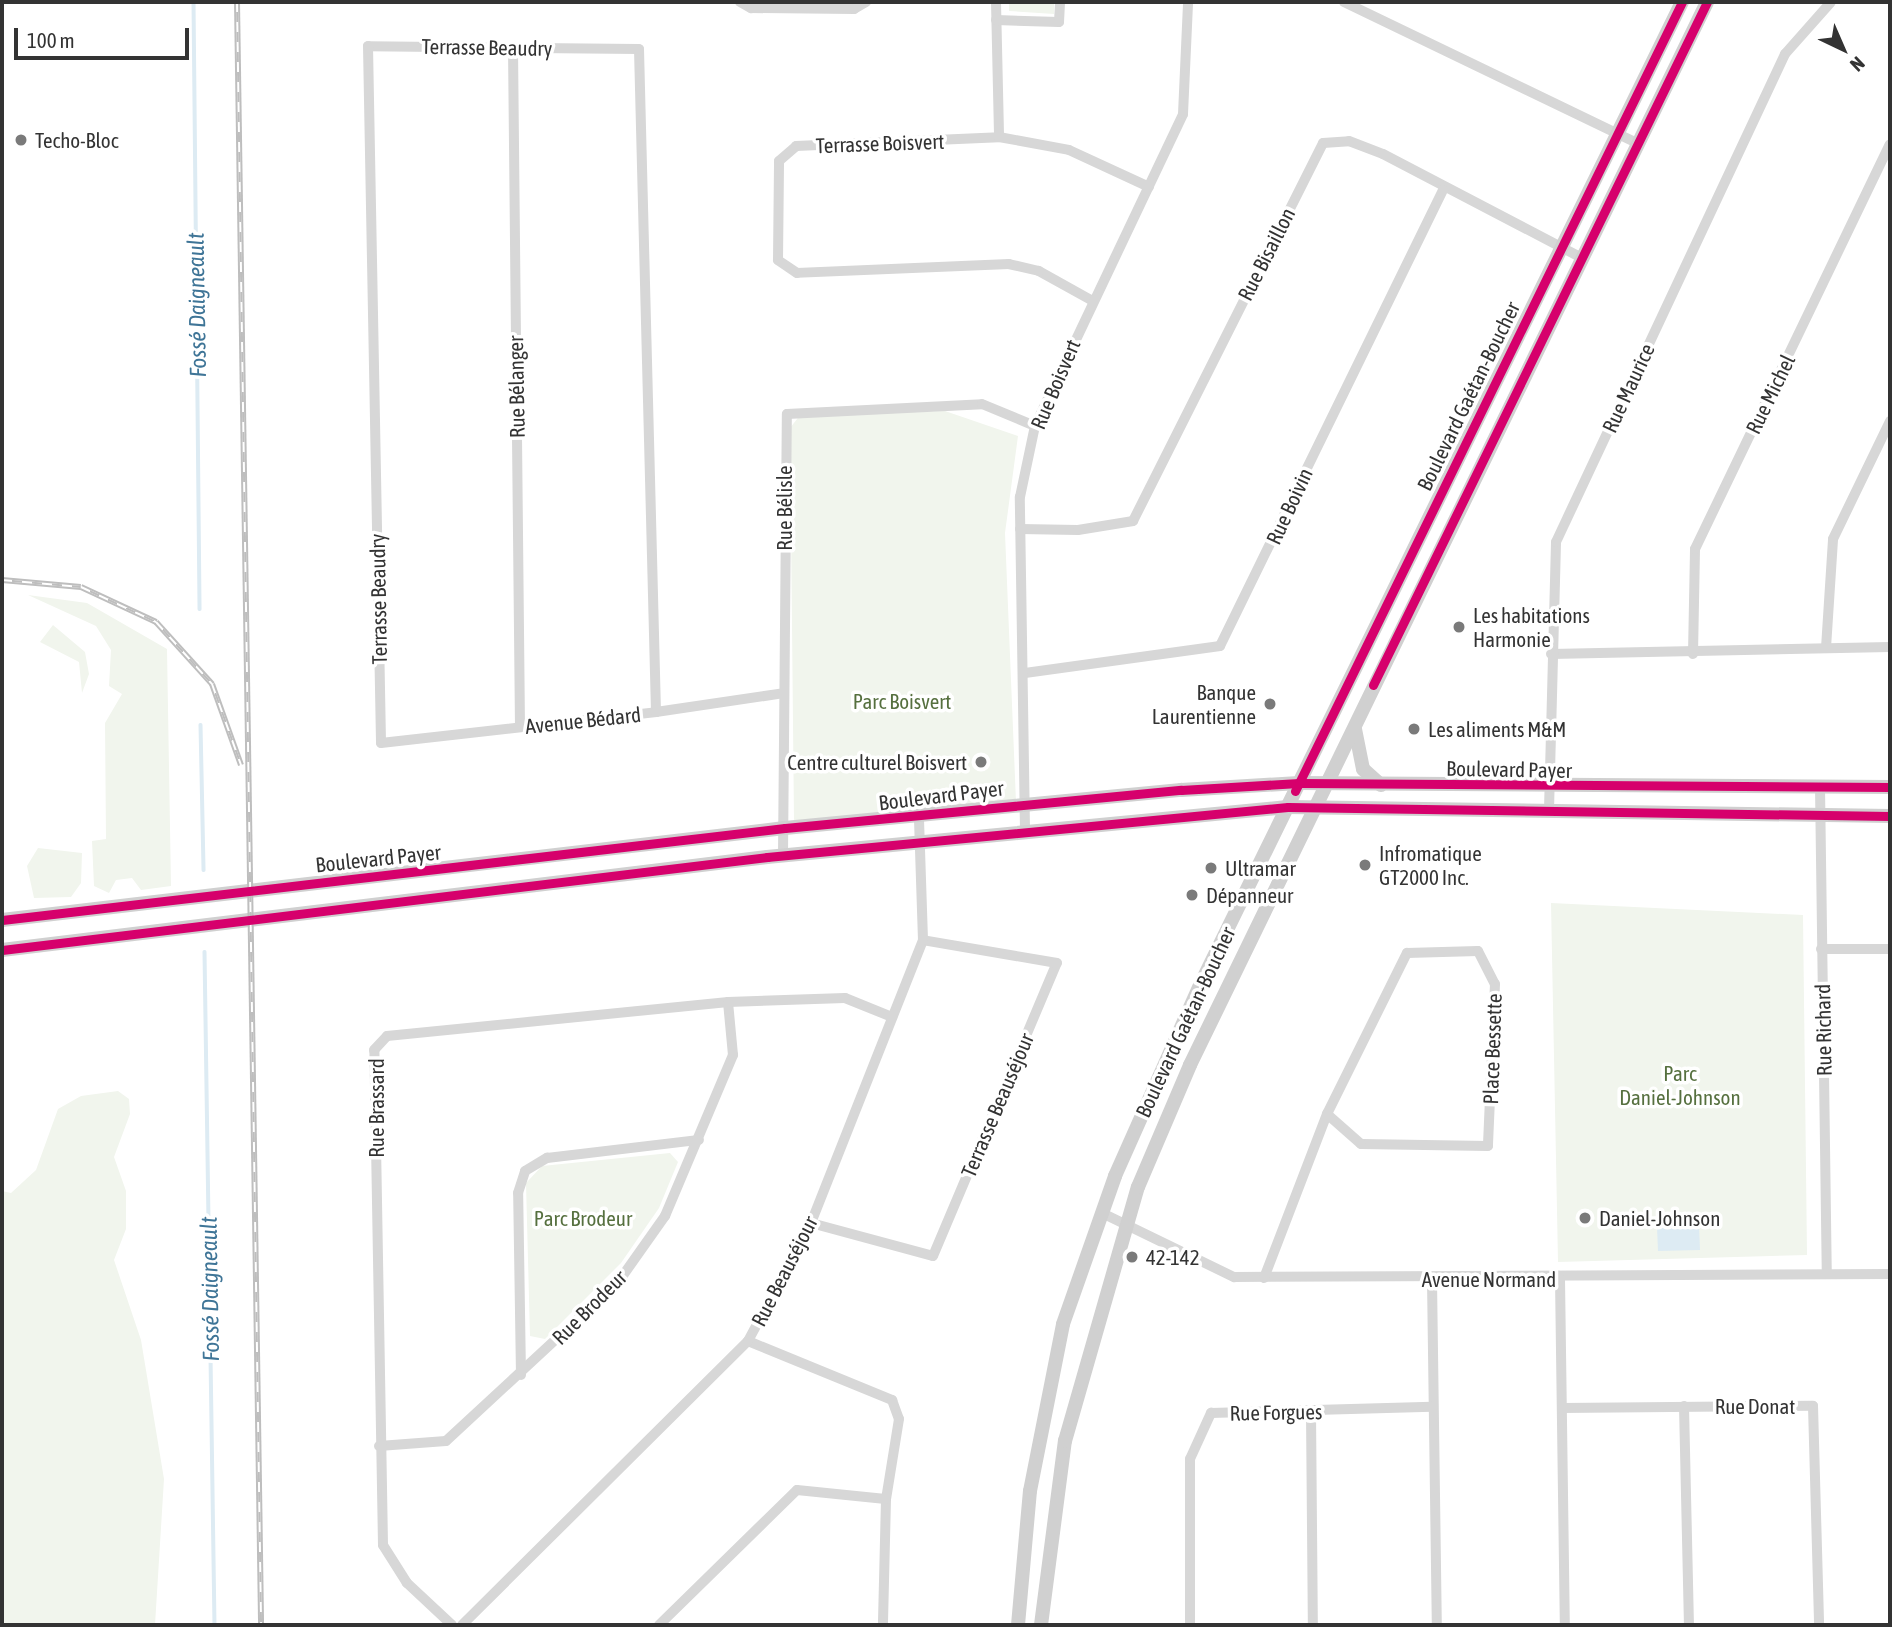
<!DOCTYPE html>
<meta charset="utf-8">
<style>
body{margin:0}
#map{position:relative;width:1892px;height:1627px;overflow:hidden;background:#fff;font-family:"Asap Condensed",sans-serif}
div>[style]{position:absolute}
.green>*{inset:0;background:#f1f5ed}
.water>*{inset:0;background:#ddebf3}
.stream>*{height:3.5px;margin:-1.75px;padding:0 1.75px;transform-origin:1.75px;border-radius:1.75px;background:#ddebf3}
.street>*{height:10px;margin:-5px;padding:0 5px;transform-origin:5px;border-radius:5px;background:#d7d7d7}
.secondary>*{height:14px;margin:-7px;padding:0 7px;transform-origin:7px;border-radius:7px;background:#d0d0d0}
.rail>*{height:6px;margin-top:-3px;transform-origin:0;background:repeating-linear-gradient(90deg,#fff 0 10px,#bebebe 0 20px);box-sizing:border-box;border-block:2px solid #bebebe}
.cycleway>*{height:9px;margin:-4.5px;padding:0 4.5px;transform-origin:4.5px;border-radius:4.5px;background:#d6006c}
.dots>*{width:19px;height:19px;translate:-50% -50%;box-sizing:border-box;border:4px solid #fff;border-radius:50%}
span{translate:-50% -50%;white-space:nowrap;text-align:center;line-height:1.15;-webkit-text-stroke:7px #fff;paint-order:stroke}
.street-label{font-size:21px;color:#333}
.poi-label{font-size:21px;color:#333}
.left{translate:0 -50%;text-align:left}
.right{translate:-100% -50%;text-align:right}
.park-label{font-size:21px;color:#56703f}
.water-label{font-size:23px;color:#3f7597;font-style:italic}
.frame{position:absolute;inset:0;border:4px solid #333;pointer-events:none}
.north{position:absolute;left:1808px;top:14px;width:70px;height:70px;-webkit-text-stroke:5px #fff;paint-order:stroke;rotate:136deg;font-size:19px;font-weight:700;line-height:28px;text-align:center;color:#333}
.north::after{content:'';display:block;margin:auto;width:24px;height:32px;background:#333;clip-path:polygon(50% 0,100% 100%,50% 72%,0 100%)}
.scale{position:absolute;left:14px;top:28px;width:175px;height:32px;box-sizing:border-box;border:4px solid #333;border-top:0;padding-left:9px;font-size:21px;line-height:24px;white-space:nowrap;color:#333;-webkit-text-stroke:5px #fff;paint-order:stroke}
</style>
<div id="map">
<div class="green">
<div style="clip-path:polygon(1009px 2px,1054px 2px,1054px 14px,1009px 11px)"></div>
<div style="clip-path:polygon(945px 411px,1018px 436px,1005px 533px,1016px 802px,794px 822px,790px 428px,801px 414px)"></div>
<div style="clip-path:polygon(28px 595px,87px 603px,167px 649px,171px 886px,141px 890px,132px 878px,116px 880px,109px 893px,94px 886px,92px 841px,106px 839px,105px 723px,122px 694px,109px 686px,111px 650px,96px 626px)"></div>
<div style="clip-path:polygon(53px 625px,85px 652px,89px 674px,82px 693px,79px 662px,40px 642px)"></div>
<div style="clip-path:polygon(38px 848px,82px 853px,81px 883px,71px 897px,34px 898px,27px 866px)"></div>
<div style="clip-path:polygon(1551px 903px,1803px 915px,1807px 1255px,1558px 1262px)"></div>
<div style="clip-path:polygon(118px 1091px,129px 1099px,130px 1114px,114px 1157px,126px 1191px,126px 1229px,114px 1260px,141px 1340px,164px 1479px,155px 1625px,2px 1625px,2px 1191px,11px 1193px,36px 1170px,58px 1109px,81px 1096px)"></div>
<div style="clip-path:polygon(670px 1153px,678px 1162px,659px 1208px,621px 1263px,545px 1339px,530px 1336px,526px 1183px,542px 1166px)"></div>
</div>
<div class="water">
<div style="clip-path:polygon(1699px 1225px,1700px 1250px,1658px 1251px,1657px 1227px)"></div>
</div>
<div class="stream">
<div style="left:194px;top:2px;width:607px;rotate:89.43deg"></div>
<div style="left:201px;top:725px;width:145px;rotate:88.8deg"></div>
<div style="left:205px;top:952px;width:673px;rotate:89.15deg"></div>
</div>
<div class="street">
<div style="left:740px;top:2px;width:13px;rotate:29deg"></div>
<div style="left:751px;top:8px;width:103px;rotate:0.6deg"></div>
<div style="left:854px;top:9px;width:14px;rotate:-30deg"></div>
<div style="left:996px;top:2px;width:135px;rotate:88.7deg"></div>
<div style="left:1344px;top:2px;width:325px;rotate:25.7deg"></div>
<div style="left:996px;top:20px;width:63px;rotate:1.8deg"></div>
<div style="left:1059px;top:22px;width:20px;rotate:-87deg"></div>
<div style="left:513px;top:48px;width:679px;rotate:89.41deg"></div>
<div style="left:1091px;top:300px;width:60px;rotate:-150.9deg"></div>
<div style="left:1039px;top:271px;width:31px;rotate:-167deg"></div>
<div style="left:1009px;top:264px;width:212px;rotate:177.6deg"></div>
<div style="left:797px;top:273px;width:23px;rotate:-146deg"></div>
<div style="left:778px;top:260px;width:99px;rotate:-89.4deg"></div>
<div style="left:779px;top:161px;width:23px;rotate:-41deg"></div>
<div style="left:796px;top:146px;width:203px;rotate:-2.5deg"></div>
<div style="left:999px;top:137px;width:71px;rotate:10.5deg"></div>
<div style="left:1069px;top:150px;width:88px;rotate:24.8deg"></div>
<div style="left:1020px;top:529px;width:58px;rotate:1deg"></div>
<div style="left:1078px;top:530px;width:56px;rotate:-9.3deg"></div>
<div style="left:1133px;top:521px;width:423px;rotate:-63.3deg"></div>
<div style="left:1323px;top:143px;width:26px;rotate:-4deg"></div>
<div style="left:1349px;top:141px;width:36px;rotate:21deg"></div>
<div style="left:1383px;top:154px;width:225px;rotate:27.6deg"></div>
<div style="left:1826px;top:648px;width:109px;rotate:-86.3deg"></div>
<div style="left:1833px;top:539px;width:131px;rotate:-64.2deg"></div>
<div style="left:1551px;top:654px;width:339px;rotate:-1.2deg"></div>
<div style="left:1693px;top:654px;width:105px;rotate:-88.9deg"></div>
<div style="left:1695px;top:549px;width:449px;rotate:-64.3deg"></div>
<div style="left:1025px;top:673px;width:197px;rotate:-7.9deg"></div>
<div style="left:1220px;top:646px;width:508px;rotate:-63.94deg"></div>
<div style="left:656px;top:712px;width:663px;rotate:-91.47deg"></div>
<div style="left:639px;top:49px;width:271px;rotate:-179.4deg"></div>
<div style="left:368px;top:46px;width:697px;rotate:88.93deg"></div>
<div style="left:381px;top:743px;width:277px;rotate:-6.4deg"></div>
<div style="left:656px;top:712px;width:129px;rotate:-8.4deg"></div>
<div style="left:1820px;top:787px;width:486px;rotate:89.2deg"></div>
<div style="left:1549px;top:810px;width:268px;rotate:-88.5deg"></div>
<div style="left:1556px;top:542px;width:539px;rotate:-64.86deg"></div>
<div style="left:1785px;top:54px;width:69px;rotate:-48.5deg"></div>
<div style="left:1025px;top:830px;width:333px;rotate:-90.9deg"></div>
<div style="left:1020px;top:497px;width:73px;rotate:-78.1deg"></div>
<div style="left:1035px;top:426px;width:345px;rotate:-64.6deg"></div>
<div style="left:1183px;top:114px;width:112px;rotate:-87.4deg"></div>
<div style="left:783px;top:855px;width:441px;rotate:-89.5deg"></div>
<div style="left:787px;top:414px;width:195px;rotate:-2.9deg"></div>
<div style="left:982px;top:404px;width:57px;rotate:22.5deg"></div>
<div style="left:1821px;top:949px;width:69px"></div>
<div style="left:1102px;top:1213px;width:147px;rotate:25.9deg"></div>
<div style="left:1234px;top:1277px;width:656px;rotate:-0.26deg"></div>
<div style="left:811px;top:1223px;width:126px;rotate:15.1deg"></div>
<div style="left:933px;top:1256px;width:318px;rotate:-67.1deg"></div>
<div style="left:1057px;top:963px;width:136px;rotate:-170.3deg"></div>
<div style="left:1264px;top:1278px;width:176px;rotate:-69deg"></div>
<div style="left:1327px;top:1114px;width:180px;rotate:-63.6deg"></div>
<div style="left:1407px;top:953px;width:71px;rotate:-1.6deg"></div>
<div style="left:1478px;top:951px;width:37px;rotate:63deg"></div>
<div style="left:1495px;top:984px;width:162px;rotate:92.5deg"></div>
<div style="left:1488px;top:1146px;width:127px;rotate:-179.1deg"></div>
<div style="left:1361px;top:1144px;width:45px;rotate:-138.6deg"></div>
<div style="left:1560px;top:1279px;width:346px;rotate:89.2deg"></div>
<div style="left:1432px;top:1280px;width:345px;rotate:89.2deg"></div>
<div style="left:748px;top:1341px;width:156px;rotate:22.3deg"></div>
<div style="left:892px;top:1400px;width:20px;rotate:70deg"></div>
<div style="left:899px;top:1419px;width:81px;rotate:99.2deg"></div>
<div style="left:886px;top:1499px;width:126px;rotate:91.4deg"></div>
<div style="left:521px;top:1375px;width:182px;rotate:-90.9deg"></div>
<div style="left:518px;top:1193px;width:23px;rotate:-72deg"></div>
<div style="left:525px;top:1171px;width:26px;rotate:-31deg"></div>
<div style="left:547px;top:1158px;width:153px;rotate:-6.8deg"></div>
<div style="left:1684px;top:1406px;width:219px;rotate:88.7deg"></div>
<div style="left:1562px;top:1408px;width:251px;rotate:-0.5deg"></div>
<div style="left:1813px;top:1406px;width:219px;rotate:88.4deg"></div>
<div style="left:1311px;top:1412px;width:213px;rotate:89.5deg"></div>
<div style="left:379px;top:1446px;width:67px;rotate:-4.3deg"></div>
<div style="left:446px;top:1441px;width:236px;rotate:-42.8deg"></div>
<div style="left:619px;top:1281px;width:80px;rotate:-54.7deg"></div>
<div style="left:665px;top:1216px;width:175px;rotate:-67.1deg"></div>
<div style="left:733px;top:1055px;width:53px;rotate:-95.4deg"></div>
<div style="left:452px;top:1625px;width:62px;rotate:-137deg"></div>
<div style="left:407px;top:1583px;width:45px;rotate:-122.3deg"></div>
<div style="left:383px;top:1545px;width:495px;rotate:-91deg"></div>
<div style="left:374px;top:1050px;width:19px;rotate:-47deg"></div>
<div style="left:387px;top:1036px;width:343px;rotate:-5.7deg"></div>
<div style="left:728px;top:1002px;width:117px;rotate:-2deg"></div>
<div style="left:845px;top:998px;width:51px;rotate:22deg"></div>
<div style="left:462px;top:1625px;width:403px;rotate:-44.8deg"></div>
<div style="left:748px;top:1341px;width:134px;rotate:-61.9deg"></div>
<div style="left:811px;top:1223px;width:304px;rotate:-68.4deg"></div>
<div style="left:923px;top:940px;width:122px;rotate:-91.9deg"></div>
<div style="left:659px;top:1625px;width:193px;rotate:-44.4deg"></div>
<div style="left:797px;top:1490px;width:89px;rotate:5.8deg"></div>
<div style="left:1190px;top:1625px;width:166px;rotate:-90deg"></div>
<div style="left:1190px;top:1459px;width:51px;rotate:-65.5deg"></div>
<div style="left:1211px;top:1413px;width:221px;rotate:-1.6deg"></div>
</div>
<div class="secondary">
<div style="left:1355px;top:729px;width:41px;rotate:78.7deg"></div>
<div style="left:1363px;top:769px;width:24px;rotate:42deg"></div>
<div style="left:2px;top:920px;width:788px;rotate:-6.7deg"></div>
<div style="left:785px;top:828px;width:398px;rotate:-5.5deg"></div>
<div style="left:1181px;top:790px;width:118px;rotate:-3.4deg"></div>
<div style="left:1299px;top:783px;width:591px;rotate:0.39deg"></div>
<div style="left:2px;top:950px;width:771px;rotate:-6.93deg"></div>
<div style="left:767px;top:857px;width:523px;rotate:-5.48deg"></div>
<div style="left:1288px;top:807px;width:602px;rotate:0.86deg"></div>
<div style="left:1018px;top:1625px;width:135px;rotate:-84.9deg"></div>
<div style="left:1030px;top:1491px;width:170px;rotate:-78.8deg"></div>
<div style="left:1063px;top:1324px;width:157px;rotate:-70.6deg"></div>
<div style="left:1115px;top:1176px;width:209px;rotate:-66deg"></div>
<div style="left:1200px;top:985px;width:1095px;rotate:-63.88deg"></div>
<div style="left:1041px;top:1625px;width:186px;rotate:-82.6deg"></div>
<div style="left:1065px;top:1441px;width:264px;rotate:-74deg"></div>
<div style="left:1138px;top:1187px;width:133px;rotate:-66.9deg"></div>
<div style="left:1190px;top:1065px;width:1182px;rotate:-64.06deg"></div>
</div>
<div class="rail">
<div style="left:237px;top:2px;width:1623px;rotate:89.15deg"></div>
<div style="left:2px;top:580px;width:79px;rotate:5.1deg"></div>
<div style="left:81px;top:587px;width:83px;rotate:25deg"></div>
<div style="left:156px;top:622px;width:84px;rotate:47.9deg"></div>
<div style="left:212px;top:684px;width:86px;rotate:70.3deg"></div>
</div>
<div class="cycleway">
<div style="left:1373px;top:685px;width:760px;rotate:-63.94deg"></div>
<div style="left:1295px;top:791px;width:879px;rotate:-63.87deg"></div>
<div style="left:2px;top:920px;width:788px;rotate:-6.7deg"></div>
<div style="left:785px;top:828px;width:398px;rotate:-5.5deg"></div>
<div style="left:1181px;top:790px;width:118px;rotate:-3.4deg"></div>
<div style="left:1299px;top:783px;width:591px;rotate:0.39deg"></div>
<div style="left:2px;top:950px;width:771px;rotate:-6.93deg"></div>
<div style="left:767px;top:857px;width:523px;rotate:-5.48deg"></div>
<div style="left:1288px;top:807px;width:602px;rotate:0.86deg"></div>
</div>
<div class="dots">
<div style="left:21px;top:140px;background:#7a7a7a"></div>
<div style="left:1459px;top:627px;background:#7a7a7a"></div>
<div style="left:1270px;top:704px;background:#7a7a7a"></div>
<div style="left:1414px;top:729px;background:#7a7a7a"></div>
<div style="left:981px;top:762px;background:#7a7a7a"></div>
<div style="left:1365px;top:865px;background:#7a7a7a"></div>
<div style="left:1211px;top:868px;background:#7a7a7a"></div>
<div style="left:1192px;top:895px;background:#7a7a7a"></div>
<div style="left:1585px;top:1218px;background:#7a7a7a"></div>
<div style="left:1132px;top:1257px;background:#7a7a7a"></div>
</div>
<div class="street-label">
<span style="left:487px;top:47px;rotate:1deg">Terrasse Beaudry</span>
<span style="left:880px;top:143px;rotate:-2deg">Terrasse Boisvert</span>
<span style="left:1266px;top:254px;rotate:-63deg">Rue Bisaillon</span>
<span style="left:1055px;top:384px;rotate:-67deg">Rue Boisvert</span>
<span style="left:516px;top:387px;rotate:-91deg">Rue Bélanger</span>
<span style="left:1628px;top:388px;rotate:-65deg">Rue Maurice</span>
<span style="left:1770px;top:394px;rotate:-64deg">Rue Michel</span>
<span style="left:1468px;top:396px;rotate:-64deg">Boulevard Gaétan-Boucher</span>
<span style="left:1289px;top:506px;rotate:-65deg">Rue Boivin</span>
<span style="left:784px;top:508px;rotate:-90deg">Rue Bélisle</span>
<span style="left:378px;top:599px;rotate:-91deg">Terrasse Beaudry</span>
<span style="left:583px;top:720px;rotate:-6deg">Avenue Bédard</span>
<span style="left:1509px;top:769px;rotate:1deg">Boulevard Payer</span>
<span style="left:941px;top:795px;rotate:-7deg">Boulevard Payer</span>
<span style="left:378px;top:858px;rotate:-6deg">Boulevard Payer</span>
<span style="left:1185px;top:1022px;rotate:-65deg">Boulevard Gaétan-Boucher</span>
<span style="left:1823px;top:1030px;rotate:-91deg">Rue Richard</span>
<span style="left:1492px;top:1049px;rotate:-88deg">Place Bessette</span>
<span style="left:997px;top:1105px;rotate:-67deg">Terrasse Beauséjour</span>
<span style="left:376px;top:1108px;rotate:-90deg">Rue Brassard</span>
<span style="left:784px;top:1271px;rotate:-63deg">Rue Beauséjour</span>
<span style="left:1489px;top:1279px">Avenue Normand</span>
<span style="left:589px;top:1307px;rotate:-45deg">Rue Brodeur</span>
<span style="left:1755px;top:1406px">Rue Donat</span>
<span style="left:1276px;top:1412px;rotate:-1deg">Rue Forgues</span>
</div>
<div class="poi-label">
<span class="left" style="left:35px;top:140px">Techo-Bloc</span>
<span class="left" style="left:1473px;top:627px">Les habitations<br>Harmonie</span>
<span class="right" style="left:1256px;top:704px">Banque<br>Laurentienne</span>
<span class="left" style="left:1428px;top:729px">Les aliments M&amp;M</span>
<span class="right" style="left:967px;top:762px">Centre culturel Boisvert</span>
<span class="left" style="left:1379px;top:865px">Infromatique<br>GT2000 Inc.</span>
<span class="left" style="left:1225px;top:868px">Ultramar</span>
<span class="left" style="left:1206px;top:895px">Dépanneur</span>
<span class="left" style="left:1599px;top:1218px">Daniel-Johnson</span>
<span class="left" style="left:1146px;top:1257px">42-142</span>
</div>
<div class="park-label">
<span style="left:902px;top:701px">Parc Boisvert</span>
<span style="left:1680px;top:1085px">Parc<br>Daniel-Johnson</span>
<span style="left:583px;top:1218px">Parc Brodeur</span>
</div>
<div class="water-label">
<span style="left:197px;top:305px;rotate:-91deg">Fossé Daigneault</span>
<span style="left:210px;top:1289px;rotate:-91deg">Fossé Daigneault</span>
</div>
<div class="frame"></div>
<div class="north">N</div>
<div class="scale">100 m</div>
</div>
